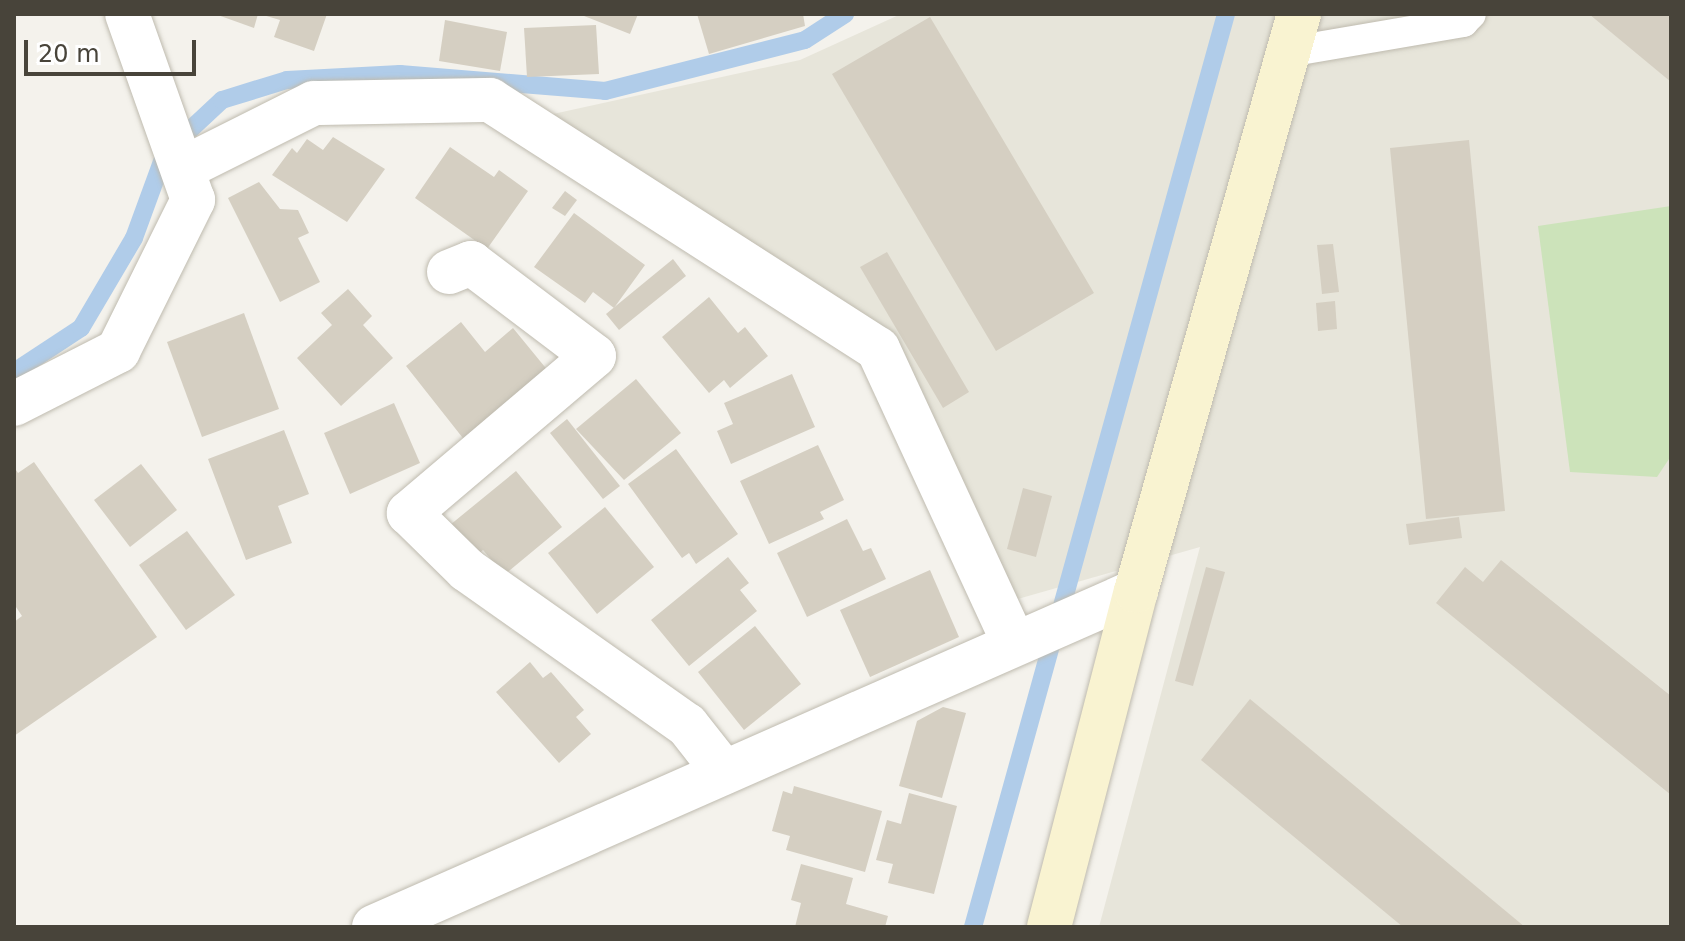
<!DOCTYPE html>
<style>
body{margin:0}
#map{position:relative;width:1685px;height:941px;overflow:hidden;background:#f4f2ec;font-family:"DejaVu Sans",sans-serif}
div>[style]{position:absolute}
.residential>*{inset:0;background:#e7e5da}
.green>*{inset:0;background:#cce3ba}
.stream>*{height:18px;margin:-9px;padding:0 9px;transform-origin:9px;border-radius:9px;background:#b0cce9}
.building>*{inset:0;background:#d5cfc2}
.roads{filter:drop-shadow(0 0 2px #bfbbaf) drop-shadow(0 0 2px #bfbbaf)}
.lane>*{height:30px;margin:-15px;padding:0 15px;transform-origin:15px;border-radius:15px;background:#fff}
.street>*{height:44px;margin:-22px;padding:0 22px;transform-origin:22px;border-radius:22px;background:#fff}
.secondary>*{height:44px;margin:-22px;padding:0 22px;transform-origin:22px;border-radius:22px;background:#f9f3d1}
span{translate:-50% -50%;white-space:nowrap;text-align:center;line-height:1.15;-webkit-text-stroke:7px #fff;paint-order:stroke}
.frame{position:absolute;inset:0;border:16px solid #48443a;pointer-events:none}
.scale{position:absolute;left:24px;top:40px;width:172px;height:36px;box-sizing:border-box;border:4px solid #48443a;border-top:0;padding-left:10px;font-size:24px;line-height:28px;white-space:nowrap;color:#48443a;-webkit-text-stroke:6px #fff;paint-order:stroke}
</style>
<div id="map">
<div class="residential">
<div style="clip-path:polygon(901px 14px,1671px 14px,1671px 927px,1099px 927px,1200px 547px,1014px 600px,890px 336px,553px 114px,800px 60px)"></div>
</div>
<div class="green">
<div style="clip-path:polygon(1671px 206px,1671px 456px,1657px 477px,1570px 472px,1538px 226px)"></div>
</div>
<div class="stream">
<div style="left:14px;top:372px;width:80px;rotate:-33.3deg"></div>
<div style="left:81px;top:328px;width:104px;rotate:-59.5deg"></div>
<div style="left:134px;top:238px;width:111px;rotate:-69.9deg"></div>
<div style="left:172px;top:134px;width:21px;rotate:-17deg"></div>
<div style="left:192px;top:128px;width:41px;rotate:-43deg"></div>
<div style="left:222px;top:100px;width:68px;rotate:-17.1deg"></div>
<div style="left:287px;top:80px;width:113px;rotate:-3deg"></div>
<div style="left:400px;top:74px;width:206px;rotate:4.7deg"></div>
<div style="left:605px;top:91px;width:206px;rotate:-14.3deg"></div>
<div style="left:805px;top:40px;width:48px;rotate:-33deg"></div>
<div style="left:973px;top:927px;width:947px;rotate:-74.51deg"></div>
</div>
<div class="building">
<div style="clip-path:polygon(215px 14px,258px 14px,254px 28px)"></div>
<div style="clip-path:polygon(327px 14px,314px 51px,274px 37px,280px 20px,263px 15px)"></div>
<div style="clip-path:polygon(579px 14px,638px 14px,630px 34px)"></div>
<div style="clip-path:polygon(697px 14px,803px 14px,805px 26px,709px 54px)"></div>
<div style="clip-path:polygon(1589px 14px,1671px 14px,1671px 82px)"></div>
<div style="clip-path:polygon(930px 17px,1094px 293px,996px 351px,832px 74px)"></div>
<div style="clip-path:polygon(445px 20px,507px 32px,500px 71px,439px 61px)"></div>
<div style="clip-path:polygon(596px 25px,599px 74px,527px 77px,524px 28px)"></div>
<div style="clip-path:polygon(333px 137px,385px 169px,347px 222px,272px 175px,292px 148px,297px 153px,307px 139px,323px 150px)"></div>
<div style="clip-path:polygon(1469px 140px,1505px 511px,1426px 519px,1390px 148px)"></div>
<div style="clip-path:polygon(450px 147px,494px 177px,499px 170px,528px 191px,487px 249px,415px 198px)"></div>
<div style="clip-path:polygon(259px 182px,280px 209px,298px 210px,309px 233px,298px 238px,320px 282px,280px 302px,228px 198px)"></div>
<div style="clip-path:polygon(565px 191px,577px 200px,565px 216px,552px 208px)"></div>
<div style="clip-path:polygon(574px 213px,645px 265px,614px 308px,593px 292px,585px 303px,534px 267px)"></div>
<div style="clip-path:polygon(1333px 244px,1339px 292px,1322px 294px,1317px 245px)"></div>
<div style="clip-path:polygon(887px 252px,969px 392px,943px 408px,860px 267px)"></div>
<div style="clip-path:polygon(673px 259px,686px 276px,619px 330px,606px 314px)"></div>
<div style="clip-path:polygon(348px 289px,372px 316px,363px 325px,393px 358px,341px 406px,297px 358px,332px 325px,321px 313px)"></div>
<div style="clip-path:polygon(709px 297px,738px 333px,745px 327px,768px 356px,730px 388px,724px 380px,709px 393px,662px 337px)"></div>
<div style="clip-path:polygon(1335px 301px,1337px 329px,1318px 331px,1316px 303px)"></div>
<div style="clip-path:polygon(244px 313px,279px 409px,202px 437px,167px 342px)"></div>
<div style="clip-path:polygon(461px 322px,485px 352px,513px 328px,549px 372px,466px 442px,406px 366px)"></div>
<div style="clip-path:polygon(792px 374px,815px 427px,731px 464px,717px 431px,733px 424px,724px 403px)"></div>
<div style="clip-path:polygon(636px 379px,681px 433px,624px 480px,576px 429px)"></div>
<div style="clip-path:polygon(394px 403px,420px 463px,350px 494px,324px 433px)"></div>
<div style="clip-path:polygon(567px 419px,620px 486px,603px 499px,550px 433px)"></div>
<div style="clip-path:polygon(284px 430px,309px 494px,278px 506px,292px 543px,246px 560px,208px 459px)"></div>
<div style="clip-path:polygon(818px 445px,844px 500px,820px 512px,824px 519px,769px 544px,740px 481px)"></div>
<div style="clip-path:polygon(676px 449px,738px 534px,696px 564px,689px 553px,682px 558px,628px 484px)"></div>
<div style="clip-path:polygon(34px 462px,157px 637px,14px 736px,14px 622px,22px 616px,14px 604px,14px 467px,18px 473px)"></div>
<div style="clip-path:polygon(141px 464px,177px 510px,130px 547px,94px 500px)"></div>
<div style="clip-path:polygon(516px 471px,562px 527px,504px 575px,483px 550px,476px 556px,450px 525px)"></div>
<div style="clip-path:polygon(1023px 488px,1052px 496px,1036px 557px,1007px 549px)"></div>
<div style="clip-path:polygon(605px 507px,654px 567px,597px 614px,548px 553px)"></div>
<div style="clip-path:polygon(1459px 517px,1462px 538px,1409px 545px,1406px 524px)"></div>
<div style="clip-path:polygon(847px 519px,863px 551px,871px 548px,886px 579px,807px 617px,777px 553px)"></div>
<div style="clip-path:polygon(187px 531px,235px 595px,186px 630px,139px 565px)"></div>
<div style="clip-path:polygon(728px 557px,749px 583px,740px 590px,757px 611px,689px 666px,651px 620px)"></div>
<div style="clip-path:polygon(1501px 560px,1671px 696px,1671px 795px,1436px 603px,1465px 567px,1483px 582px)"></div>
<div style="clip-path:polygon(1206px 567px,1225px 572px,1193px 686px,1175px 681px)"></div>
<div style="clip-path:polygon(930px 570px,959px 637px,870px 677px,840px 610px)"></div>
<div style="clip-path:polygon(755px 626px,801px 684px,744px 730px,698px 672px)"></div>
<div style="clip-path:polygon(530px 662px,543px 678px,551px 672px,584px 710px,576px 717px,591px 734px,559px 763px,496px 692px)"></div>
<div style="clip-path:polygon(1250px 699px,1525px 927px,1403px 927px,1201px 760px)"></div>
<div style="clip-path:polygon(943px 707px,966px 713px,942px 798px,899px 786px,917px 721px)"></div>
<div style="clip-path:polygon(794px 786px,882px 811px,865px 872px,786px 850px,790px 836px,772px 831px,783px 791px,792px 794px)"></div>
<div style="clip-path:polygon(909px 793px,957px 806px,934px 894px,888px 883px,893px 864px,876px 860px,887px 820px,901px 824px)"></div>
<div style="clip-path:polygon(801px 864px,853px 878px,846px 904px,888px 916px,885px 927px,795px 927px,801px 903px,791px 900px)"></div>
</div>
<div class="roads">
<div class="lane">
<div style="left:1288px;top:52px;width:178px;rotate:-9.7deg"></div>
<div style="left:1463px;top:22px;width:11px;rotate:-45deg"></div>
</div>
<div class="street">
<div style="left:184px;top:168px;width:145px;rotate:-26.6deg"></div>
<div style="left:314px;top:103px;width:176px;rotate:-1deg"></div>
<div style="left:490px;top:100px;width:461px;rotate:32.7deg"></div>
<div style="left:878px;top:349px;width:324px;rotate:65.2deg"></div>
<div style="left:449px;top:272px;width:24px;rotate:-22deg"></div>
<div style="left:471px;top:263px;width:154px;rotate:37.1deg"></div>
<div style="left:594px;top:356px;width:243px;rotate:139.7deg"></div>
<div style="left:409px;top:513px;width:81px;rotate:44.5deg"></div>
<div style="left:467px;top:570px;width:269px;rotate:35.2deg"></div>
<div style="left:687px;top:725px;width:60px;rotate:51.8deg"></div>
<div style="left:14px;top:404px;width:117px;rotate:-27deg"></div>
<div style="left:118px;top:351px;width:169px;rotate:-63.6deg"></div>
<div style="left:193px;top:200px;width:197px;rotate:-109.5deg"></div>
<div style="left:374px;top:927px;width:833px;rotate:-23.79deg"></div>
</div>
<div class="secondary">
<div style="left:1049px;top:927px;width:347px;rotate:-75.5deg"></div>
<div style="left:1136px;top:591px;width:600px;rotate:-74.23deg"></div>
</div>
</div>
<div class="frame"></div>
<div class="scale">20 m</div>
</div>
